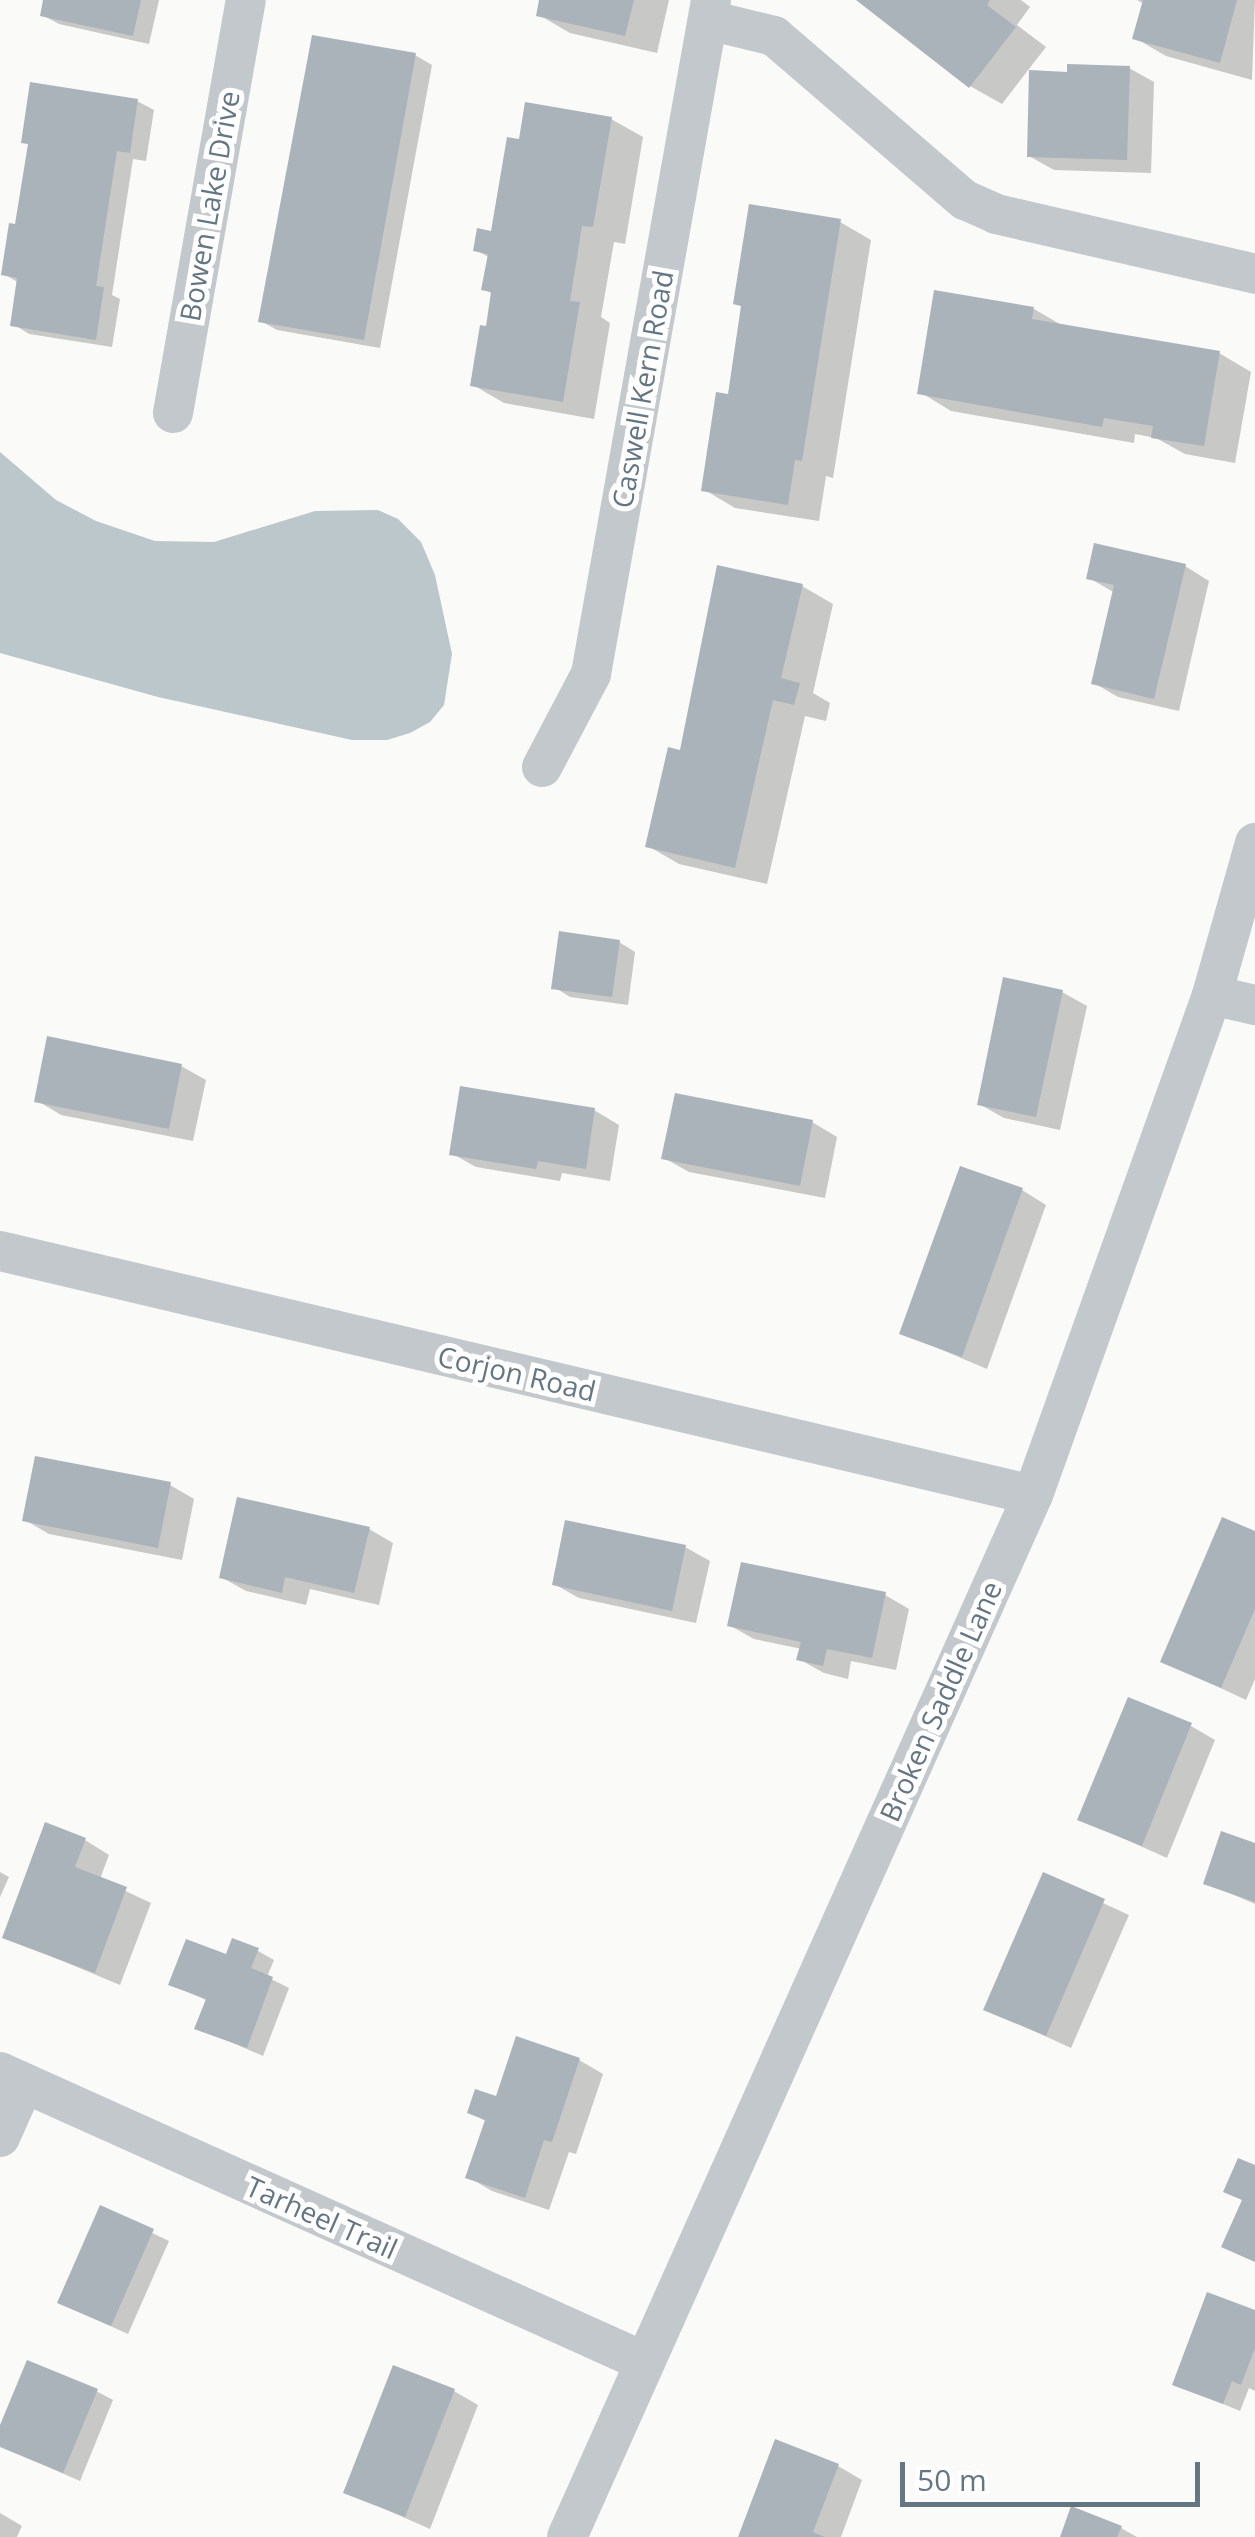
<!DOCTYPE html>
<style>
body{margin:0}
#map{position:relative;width:1255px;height:2537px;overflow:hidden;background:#fafaf8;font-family:"Open Sans",sans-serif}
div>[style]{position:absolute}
.water>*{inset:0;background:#bbc7cb}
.shadow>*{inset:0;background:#0003}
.building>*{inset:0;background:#aab3b9}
.minor>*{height:40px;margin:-20px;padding:0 20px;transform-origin:20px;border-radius:20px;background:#c3c8cc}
span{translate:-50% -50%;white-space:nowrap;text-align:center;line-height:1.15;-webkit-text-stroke:10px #fff;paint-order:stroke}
.street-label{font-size:28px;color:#657683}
.scale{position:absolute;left:900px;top:2462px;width:300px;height:45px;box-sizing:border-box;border:5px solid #657683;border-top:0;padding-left:12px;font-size:30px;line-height:35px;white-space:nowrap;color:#657683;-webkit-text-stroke:8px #fff;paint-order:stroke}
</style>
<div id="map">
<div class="water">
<div style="clip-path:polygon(0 452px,56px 500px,96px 521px,155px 541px,214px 542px,315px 511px,378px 510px,398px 519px,421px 542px,435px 575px,452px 654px,444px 705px,430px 722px,410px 733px,387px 740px,352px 740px,158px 697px,0 653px)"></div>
</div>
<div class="shadow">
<div style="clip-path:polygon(46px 0,159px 0,149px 44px,59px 24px,42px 15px)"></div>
<div style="clip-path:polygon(542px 0,669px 0,657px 53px,570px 33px,539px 15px)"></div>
<div style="clip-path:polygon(862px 0,1021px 0,1030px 7px,1017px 25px,1046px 47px,1002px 104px,970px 86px)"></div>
<div style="clip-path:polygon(1137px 0,1255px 0,1252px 80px,1166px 56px,1135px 38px,1144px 4px)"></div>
<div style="clip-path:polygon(415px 55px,432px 65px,380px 348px,277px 330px,261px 321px)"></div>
<div style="clip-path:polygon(1129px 68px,1154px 82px,1151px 173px,1054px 170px,1029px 156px,1069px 74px)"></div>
<div style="clip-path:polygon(137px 101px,154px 110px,146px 161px,133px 159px,112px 295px,120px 299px,112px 347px,29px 334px,13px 324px,19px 283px,4px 274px,18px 227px,30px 145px,24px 142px)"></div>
<div style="clip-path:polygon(611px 119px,643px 137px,625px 244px,614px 242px,601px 317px,610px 323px,594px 419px,504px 403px,473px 385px,494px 295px,484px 289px,490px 258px,476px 250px,493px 233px,521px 142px)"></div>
<div style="clip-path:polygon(840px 222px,871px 240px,833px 478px,826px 476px,819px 521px,735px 508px,703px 489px,730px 397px,744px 308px,736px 303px)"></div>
<div style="clip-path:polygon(1034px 309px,1065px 327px,1219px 353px,1251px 372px,1235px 463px,1185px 454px,1156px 438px,1135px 434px,1134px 443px,951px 411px,920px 392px)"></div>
<div style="clip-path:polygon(1185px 566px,1209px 581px,1179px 711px,1118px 697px,1094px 683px,1115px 593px,1089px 578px)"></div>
<div style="clip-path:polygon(802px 586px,833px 604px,813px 693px,830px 703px,826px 721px,805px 716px,767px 884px,679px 864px,648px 846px,682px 753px)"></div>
<div style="clip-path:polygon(619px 942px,635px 952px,628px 1005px,570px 997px,554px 987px)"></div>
<div style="clip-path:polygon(1062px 992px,1087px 1006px,1060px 1130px,1004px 1118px,979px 1104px)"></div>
<div style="clip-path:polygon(181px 1066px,206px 1080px,193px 1141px,61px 1115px,36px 1100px)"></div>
<div style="clip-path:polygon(594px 1110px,619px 1125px,610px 1181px,562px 1173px,560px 1181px,476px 1167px,451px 1153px)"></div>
<div style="clip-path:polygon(812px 1122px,837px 1137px,825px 1198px,689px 1172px,664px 1158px)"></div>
<div style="clip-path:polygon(1022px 1190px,1046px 1205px,987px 1369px,902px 1333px)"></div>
<div style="clip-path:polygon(170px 1485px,194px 1499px,182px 1560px,49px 1534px,25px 1520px)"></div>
<div style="clip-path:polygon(369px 1529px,393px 1543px,379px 1605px,310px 1589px,306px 1605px,246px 1591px,221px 1577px)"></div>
<div style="clip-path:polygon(1255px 1534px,1255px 1679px,1246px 1700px,1163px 1661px)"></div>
<div style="clip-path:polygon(685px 1547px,710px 1561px,696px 1623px,579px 1598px,554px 1584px)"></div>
<div style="clip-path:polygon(885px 1595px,909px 1609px,896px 1670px,851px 1661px,848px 1679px,824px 1673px,799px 1659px,802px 1649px,754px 1639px,729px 1625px)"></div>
<div style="clip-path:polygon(1191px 1726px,1215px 1740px,1167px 1858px,1080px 1819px)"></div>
<div style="clip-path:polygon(85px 1840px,109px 1855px,100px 1879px,151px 1903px,120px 1985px,5px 1937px)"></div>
<div style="clip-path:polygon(1255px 1846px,1255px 1904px,1206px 1883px)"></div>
<div style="clip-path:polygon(0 1872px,9px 1877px,0 1897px)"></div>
<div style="clip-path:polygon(1044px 1876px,1129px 1915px,1071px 2048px,986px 2009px)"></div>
<div style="clip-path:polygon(258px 1951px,274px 1960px,267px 1977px,289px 1988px,263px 2056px,198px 2028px,208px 2001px,171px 1984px,227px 1957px)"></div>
<div style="clip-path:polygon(579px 2060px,603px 2074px,576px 2154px,569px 2152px,549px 2210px,492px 2191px,468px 2177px,487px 2122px,470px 2112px)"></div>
<div style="clip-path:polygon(102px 2209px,169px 2241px,128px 2334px,77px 2311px)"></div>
<div style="clip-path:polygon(1255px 2312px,1255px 2391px,1249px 2388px,1240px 2411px,1175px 2384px)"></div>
<div style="clip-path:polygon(96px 2391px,113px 2400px,80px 2481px,0 2446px,0 2432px)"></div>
<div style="clip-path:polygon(454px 2391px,478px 2405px,430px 2529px,346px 2492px)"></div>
<div style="clip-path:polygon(838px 2466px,862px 2480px,841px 2537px,741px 2537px)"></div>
<div style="clip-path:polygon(0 2513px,22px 2526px,17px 2537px,0 2537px)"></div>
<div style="clip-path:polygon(1121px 2528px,1137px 2537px,1062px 2537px)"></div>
</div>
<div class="building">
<div style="clip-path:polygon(43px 0,141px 0,133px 36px,40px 16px)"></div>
<div style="clip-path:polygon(539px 0,634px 0,625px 36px,536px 16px)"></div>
<div style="clip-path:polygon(856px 0,990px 0,987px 5px,1016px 27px,969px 88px)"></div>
<div style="clip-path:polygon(1143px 0,1237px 0,1220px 63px,1132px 39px)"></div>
<div style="clip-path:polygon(312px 35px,416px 53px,364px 340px,258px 322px)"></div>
<div style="clip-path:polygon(1067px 64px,1130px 66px,1127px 160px,1027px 157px,1029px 70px,1067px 72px)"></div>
<div style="clip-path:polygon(30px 82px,138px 99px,130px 153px,117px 151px,96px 286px,104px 287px,96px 340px,10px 326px,17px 278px,1px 275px,9px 223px,15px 224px,28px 144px,21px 143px)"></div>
<div style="clip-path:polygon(525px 102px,612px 117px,593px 227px,582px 226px,570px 301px,580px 302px,563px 402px,470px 386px,480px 325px,486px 326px,491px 292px,481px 290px,488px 254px,473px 251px,477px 228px,491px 231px,507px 137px,519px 139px)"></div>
<div style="clip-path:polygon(749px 204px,841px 219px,802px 461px,795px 460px,788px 505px,701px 491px,716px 392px,728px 394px,741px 306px,733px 304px)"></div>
<div style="clip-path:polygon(934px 290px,1034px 307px,1032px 319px,1220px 351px,1204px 446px,1151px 438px,1153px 426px,1104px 418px,1102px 427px,917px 394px)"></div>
<div style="clip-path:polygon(1094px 543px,1186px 564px,1154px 699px,1091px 684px,1114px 585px,1086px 579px)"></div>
<div style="clip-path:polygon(717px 565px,803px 584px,781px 678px,800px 683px,794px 705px,773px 700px,735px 868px,645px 847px,668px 747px,680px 750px)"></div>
<div style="clip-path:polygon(559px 931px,620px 940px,612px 997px,551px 989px)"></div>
<div style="clip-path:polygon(1003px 977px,1063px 990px,1036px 1117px,977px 1105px)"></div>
<div style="clip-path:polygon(47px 1036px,182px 1064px,169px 1129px,34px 1102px)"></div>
<div style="clip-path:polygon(460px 1086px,595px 1108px,586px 1169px,538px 1161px,536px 1169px,449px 1155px)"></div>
<div style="clip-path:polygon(675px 1093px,813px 1120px,800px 1186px,661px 1159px)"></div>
<div style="clip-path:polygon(960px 1166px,1023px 1188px,962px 1357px,899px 1334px)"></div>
<div style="clip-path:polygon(35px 1456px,171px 1482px,158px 1548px,22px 1521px)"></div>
<div style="clip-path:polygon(237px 1497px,370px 1527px,354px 1593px,285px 1577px,282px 1593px,219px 1578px)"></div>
<div style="clip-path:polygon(1222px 1517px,1255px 1531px,1255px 1609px,1221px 1688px,1160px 1662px)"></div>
<div style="clip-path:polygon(565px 1520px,686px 1545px,672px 1611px,552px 1585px)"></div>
<div style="clip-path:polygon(741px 1562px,886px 1592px,872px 1658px,827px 1649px,823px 1666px,796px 1660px,801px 1642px,727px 1626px)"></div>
<div style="clip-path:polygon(1128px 1697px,1192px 1723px,1142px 1846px,1077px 1820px)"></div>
<div style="clip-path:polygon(45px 1822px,86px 1838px,75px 1867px,127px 1887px,95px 1973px,2px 1938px)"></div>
<div style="clip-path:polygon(1221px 1831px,1255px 1843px,1255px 1902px,1203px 1884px)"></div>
<div style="clip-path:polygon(1043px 1872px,1105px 1899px,1046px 2036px,983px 2010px)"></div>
<div style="clip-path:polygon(232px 1938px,259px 1948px,251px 1968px,273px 1977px,247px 2048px,194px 2029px,206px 1999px,168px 1985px,186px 1939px,226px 1954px)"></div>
<div style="clip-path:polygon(516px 2036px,580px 2058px,552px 2142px,544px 2140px,525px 2198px,465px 2178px,485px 2120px,467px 2113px,475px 2089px,496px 2096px)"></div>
<div style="clip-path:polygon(1238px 2158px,1255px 2165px,1255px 2262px,1221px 2247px,1242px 2200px,1223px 2192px)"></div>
<div style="clip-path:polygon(100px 2205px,154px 2229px,111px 2326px,57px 2303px)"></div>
<div style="clip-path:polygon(1207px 2292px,1255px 2310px,1255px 2348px,1241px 2385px,1232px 2381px,1223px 2404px,1172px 2385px)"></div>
<div style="clip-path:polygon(27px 2360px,98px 2389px,63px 2473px,0 2447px,0 2425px)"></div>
<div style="clip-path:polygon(393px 2365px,455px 2389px,405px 2517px,343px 2493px)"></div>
<div style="clip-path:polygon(775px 2439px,839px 2464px,813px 2532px,825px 2537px,738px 2537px)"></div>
<div style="clip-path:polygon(1071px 2506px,1122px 2526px,1117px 2537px,1060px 2537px)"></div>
</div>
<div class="minor">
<div style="left:708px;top:20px;width:68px;rotate:13.6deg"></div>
<div style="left:774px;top:36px;width:252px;rotate:40.7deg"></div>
<div style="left:965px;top:200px;width:34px;rotate:24deg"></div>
<div style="left:996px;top:214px;width:266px;rotate:13deg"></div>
<div style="left:173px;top:413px;width:419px;rotate:-80deg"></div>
<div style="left:542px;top:767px;width:105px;rotate:-62.2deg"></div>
<div style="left:591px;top:674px;width:685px;rotate:-79.9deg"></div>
<div style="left:1212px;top:995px;width:44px;rotate:13.1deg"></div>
<div style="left:0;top:1251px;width:1061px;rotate:13.29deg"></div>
<div style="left:0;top:2072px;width:707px;rotate:24.21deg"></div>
<div style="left:0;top:2137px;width:59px;rotate:-66deg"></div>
<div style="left:567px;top:2537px;width:1141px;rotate:-65.91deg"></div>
<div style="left:1033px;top:1495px;width:531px;rotate:-70.3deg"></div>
<div style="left:1212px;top:995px;width:158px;rotate:-74.2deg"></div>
</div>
<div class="street-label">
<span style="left:209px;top:206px;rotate:-80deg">Bowen Lake Drive</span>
<span style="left:642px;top:389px;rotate:-80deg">Caswell Kern Road</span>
<span style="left:517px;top:1373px;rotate:13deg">Corjon Road</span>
<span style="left:940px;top:1701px;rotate:-66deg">Broken Saddle Lane</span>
<span style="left:322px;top:2217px;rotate:24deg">Tarheel Trail</span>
</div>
<div class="scale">50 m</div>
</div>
